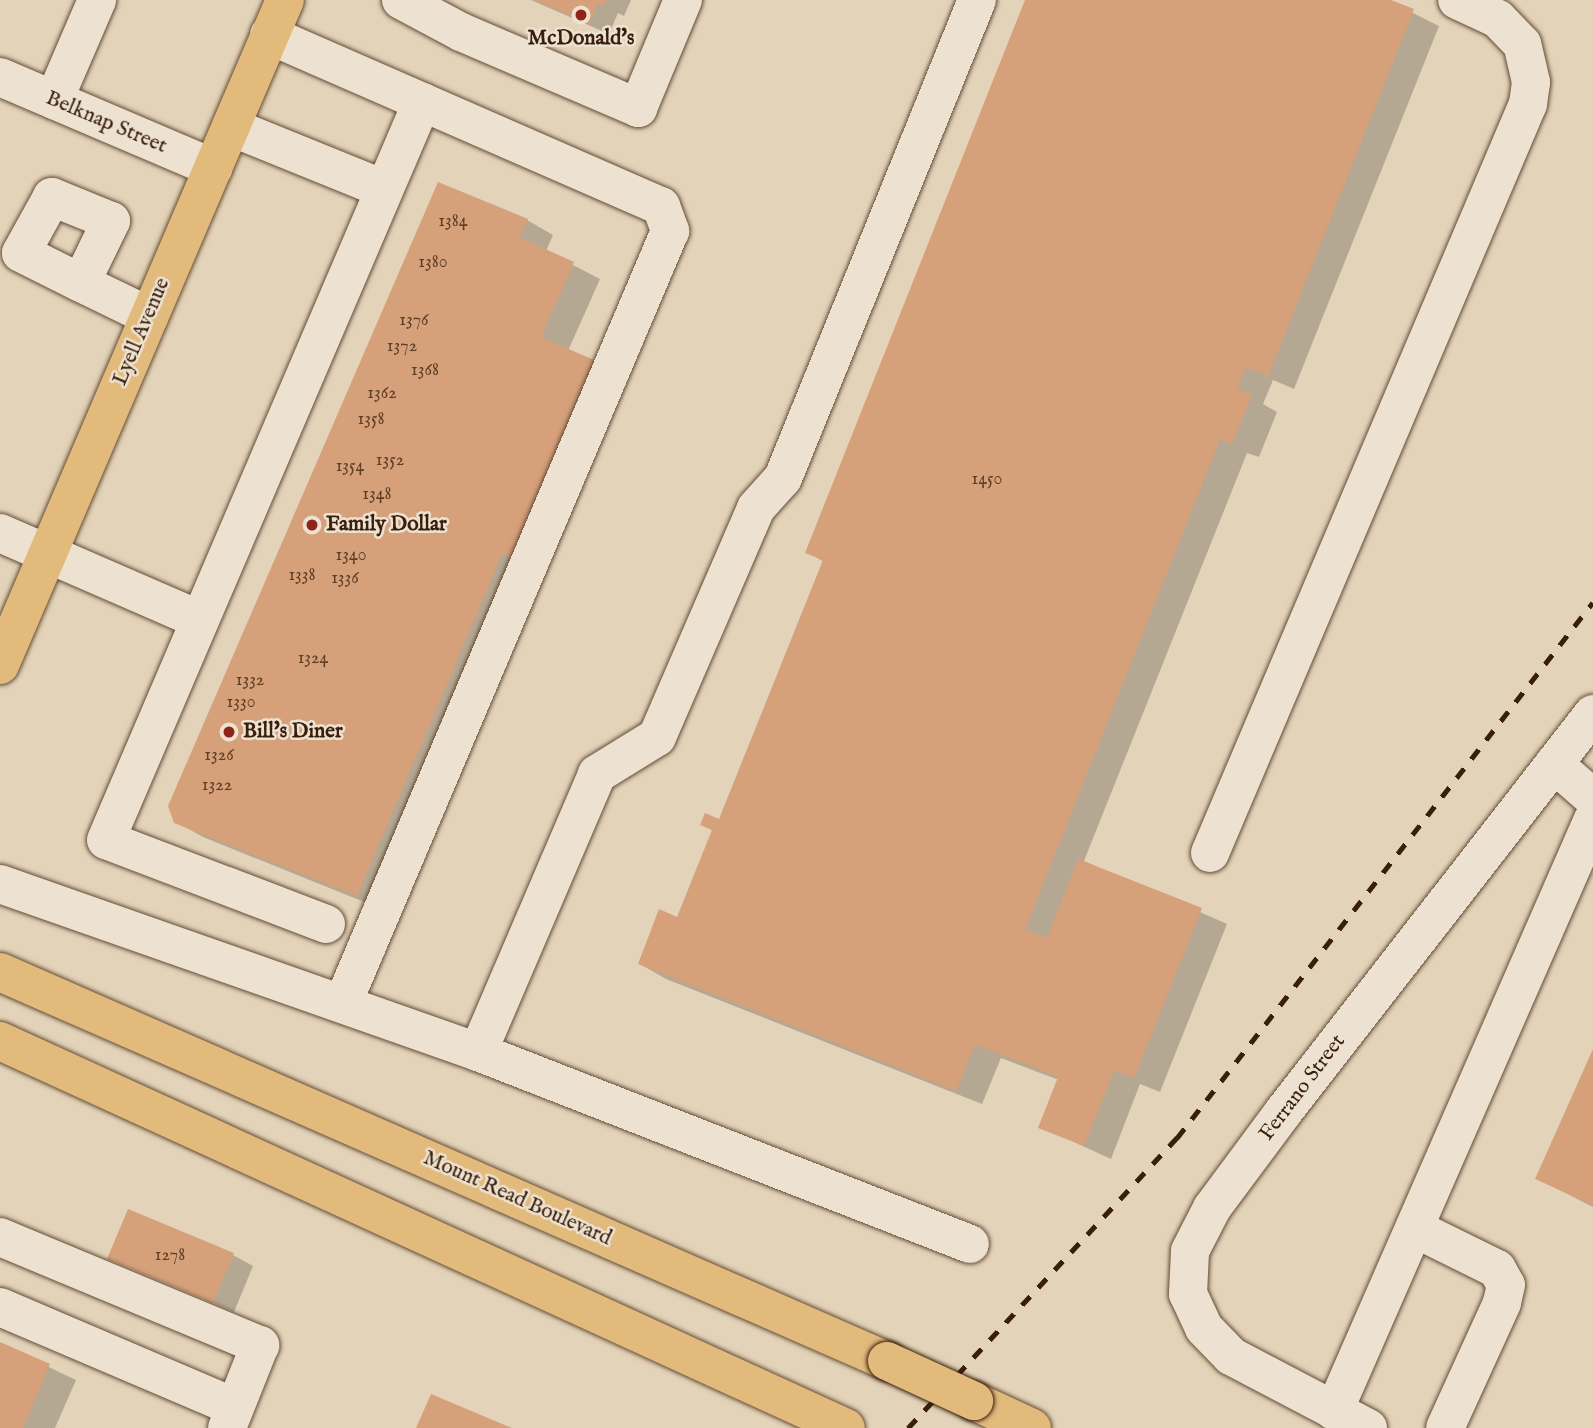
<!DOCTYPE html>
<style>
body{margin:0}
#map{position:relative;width:1593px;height:1428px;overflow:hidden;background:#e3d3b8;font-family:"IM FELL English",serif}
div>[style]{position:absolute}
.shadow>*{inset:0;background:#0003}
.building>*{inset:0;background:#d6a07b}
.roads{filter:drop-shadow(0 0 2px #644c36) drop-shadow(0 0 2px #644c36)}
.minor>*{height:38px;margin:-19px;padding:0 19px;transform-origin:19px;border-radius:19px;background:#ede2d1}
.major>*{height:38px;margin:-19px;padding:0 19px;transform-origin:19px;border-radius:19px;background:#e2ba7c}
.rail>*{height:5px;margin-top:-2.5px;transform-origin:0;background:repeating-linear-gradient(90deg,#391f0b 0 12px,transparent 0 24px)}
.bridges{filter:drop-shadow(0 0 2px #391f0b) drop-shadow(0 0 2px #391f0b)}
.major-bridge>*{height:38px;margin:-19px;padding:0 19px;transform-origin:19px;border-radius:19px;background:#e2ba7c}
.dots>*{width:19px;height:19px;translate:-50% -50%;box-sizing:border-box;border:4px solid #ede2d1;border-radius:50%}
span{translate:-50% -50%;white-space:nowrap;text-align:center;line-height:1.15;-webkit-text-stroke:5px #ede2d1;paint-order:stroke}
.number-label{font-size:18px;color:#603f27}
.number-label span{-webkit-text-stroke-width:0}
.poi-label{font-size:21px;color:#391f0b;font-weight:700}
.left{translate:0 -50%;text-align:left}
.street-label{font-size:21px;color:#391f0b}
</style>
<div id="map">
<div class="shadow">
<div style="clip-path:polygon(531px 0,631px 0,624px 16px,618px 13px,609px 34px)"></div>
<div style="clip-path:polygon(1027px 0,1387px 0,1439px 26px,1294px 389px,1273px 380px,1263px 404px,1277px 412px,1259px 457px,1247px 453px,1084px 861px,1227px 924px,1160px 1092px,1140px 1084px,1111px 1159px,1041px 1127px,1059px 1080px,1001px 1058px,982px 1104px,666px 979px,640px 964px,678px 919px,713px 831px,702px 824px,720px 821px,824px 562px,807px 552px)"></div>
<div style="clip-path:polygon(527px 220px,553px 235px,546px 251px,600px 279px,568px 351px,601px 365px,384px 910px,203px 837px,176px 822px)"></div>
<div style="clip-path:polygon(1593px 1054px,1593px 1207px,1538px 1179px)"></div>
<div style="clip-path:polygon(233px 1255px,253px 1266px,234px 1312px,109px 1258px)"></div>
<div style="clip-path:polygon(0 1344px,76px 1380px,55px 1428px,0 1428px)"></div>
</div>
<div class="building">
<div style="clip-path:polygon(534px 0,606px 0,604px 6px,598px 3px,589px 24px)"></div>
<div style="clip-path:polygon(1025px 0,1391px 0,1414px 9px,1268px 376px,1246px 367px,1237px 389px,1252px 395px,1232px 444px,1220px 439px,1025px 930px,1047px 938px,1078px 859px,1202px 908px,1134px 1078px,1114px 1070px,1084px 1146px,1038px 1128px,1058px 1077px,975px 1044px,956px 1091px,638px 964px,659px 909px,677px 917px,712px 830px,700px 825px,705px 813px,719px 819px,823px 560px,805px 553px)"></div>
<div style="clip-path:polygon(438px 182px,528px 219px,519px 237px,574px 262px,541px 337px,601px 363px,516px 560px,502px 554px,357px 896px,174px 823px,168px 806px)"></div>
<div style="clip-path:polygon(1593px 1049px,1593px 1205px,1535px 1179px)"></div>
<div style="clip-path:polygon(128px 1209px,234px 1253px,213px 1303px,107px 1259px)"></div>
<div style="clip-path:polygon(0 1342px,50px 1364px,23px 1428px,0 1428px)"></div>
<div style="clip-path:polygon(431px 1394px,512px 1428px,416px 1428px)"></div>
</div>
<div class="roads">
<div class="minor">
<div style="left:401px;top:0;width:68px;rotate:28.1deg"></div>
<div style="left:461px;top:32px;width:193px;rotate:23.2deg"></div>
<div style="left:638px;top:108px;width:117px;rotate:-67.4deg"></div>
<div style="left:269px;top:35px;width:428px;rotate:23.6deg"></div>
<div style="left:661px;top:206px;width:27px;rotate:70deg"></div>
<div style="left:670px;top:231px;width:838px;rotate:112.96deg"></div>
<div style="left:0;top:77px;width:232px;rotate:23.1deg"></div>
<div style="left:54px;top:100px;width:109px;rotate:-66.7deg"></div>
<div style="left:231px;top:127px;width:165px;rotate:22.1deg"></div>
<div style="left:81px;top:283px;width:69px;rotate:-64.2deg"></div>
<div style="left:111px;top:221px;width:64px;rotate:-157.9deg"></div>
<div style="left:52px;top:197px;width:64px;rotate:119deg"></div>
<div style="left:21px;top:253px;width:67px;rotate:26.6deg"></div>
<div style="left:81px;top:283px;width:76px;rotate:25.9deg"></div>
<div style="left:0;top:533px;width:218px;rotate:23.5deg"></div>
<div style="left:1554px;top:764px;width:52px;rotate:41.1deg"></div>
<div style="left:1210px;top:853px;width:814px;rotate:-67deg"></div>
<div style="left:1528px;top:104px;width:22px;rotate:-82deg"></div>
<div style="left:1531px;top:82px;width:39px;rotate:-103deg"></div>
<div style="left:1522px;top:44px;width:35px;rotate:-134deg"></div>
<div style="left:1498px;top:19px;width:45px;rotate:-155.1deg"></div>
<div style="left:0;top:884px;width:507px;rotate:19.36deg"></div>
<div style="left:478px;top:1052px;width:528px;rotate:21.32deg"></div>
<div style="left:326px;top:924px;width:235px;rotate:-159.1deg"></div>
<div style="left:106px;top:840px;width:803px;rotate:-66.82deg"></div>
<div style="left:478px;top:1052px;width:302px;rotate:-66.8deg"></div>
<div style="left:597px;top:774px;width:70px;rotate:-31.7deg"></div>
<div style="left:657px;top:737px;width:249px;rotate:-66.6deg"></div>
<div style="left:756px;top:508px;width:40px;rotate:-48deg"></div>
<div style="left:783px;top:478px;width:516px;rotate:-67.91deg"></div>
<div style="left:1416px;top:1229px;width:90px;rotate:26.3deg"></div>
<div style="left:1497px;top:1269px;width:18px;rotate:61deg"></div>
<div style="left:1506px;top:1285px;width:18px;rotate:103deg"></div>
<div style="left:1502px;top:1303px;width:137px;rotate:114.5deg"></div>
<div style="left:0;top:1237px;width:282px;rotate:22.6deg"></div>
<div style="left:260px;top:1345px;width:89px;rotate:111.7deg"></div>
<div style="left:0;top:1307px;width:255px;rotate:23.1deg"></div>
<div style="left:1334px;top:1411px;width:646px;rotate:-66.37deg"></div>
<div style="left:1368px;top:1428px;width:155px;rotate:-152.3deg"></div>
<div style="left:1231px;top:1356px;width:39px;rotate:-134deg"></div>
<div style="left:1204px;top:1328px;width:38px;rotate:-115deg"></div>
<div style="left:1188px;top:1294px;width:43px;rotate:-87.3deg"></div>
<div style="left:1190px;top:1251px;width:48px;rotate:-62.9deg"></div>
<div style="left:1212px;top:1208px;width:121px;rotate:-53.4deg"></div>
<div style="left:1284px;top:1111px;width:503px;rotate:-52.11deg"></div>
</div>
<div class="major">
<div style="left:0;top:665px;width:723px;rotate:-66.8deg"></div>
<div style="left:0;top:972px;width:969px;rotate:23.68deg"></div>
<div style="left:0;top:1041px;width:930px;rotate:24.58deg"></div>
<div style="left:974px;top:1401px;width:64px;rotate:25deg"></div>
</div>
</div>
<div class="rail">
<div style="left:908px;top:1428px;width:396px;rotate:-47.2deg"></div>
<div style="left:1177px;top:1138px;width:678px;rotate:-52.18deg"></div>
</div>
<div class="bridges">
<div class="major-bridge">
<div style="left:887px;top:1361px;width:96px;rotate:24.7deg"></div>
</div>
</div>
<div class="dots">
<div style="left:581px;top:15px;background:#8f2418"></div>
<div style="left:312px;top:525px;background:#8f2418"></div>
<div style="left:229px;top:732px;background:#8f2418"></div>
</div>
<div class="number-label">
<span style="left:453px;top:222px">1384</span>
<span style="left:433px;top:263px">1380</span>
<span style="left:414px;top:321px">1376</span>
<span style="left:402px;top:347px">1372</span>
<span style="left:425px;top:371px">1368</span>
<span style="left:382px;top:394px">1362</span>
<span style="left:371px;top:420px">1358</span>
<span style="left:390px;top:461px">1352</span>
<span style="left:350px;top:467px">1354</span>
<span style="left:987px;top:480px">1450</span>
<span style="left:377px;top:495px">1348</span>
<span style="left:351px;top:556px">1340</span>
<span style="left:302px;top:576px">1338</span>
<span style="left:345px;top:579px">1336</span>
<span style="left:313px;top:659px">1324</span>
<span style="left:250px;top:681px">1332</span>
<span style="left:241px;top:703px">1330</span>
<span style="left:219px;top:756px">1326</span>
<span style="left:217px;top:786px">1322</span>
<span style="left:170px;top:1256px">1278</span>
</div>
<div class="poi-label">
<span style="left:581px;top:39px">McDonald's</span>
<span class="left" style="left:326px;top:525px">Family Dollar</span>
<span class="left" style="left:243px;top:732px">Bill's Diner</span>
</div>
<div class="street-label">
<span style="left:106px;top:123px;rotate:23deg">Belknap Street</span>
<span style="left:142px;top:332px;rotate:-67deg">Lyell Avenue</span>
<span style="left:1303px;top:1088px;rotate:-53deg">Ferrano Street</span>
<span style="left:517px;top:1199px;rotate:24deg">Mount Read Boulevard</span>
</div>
</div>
